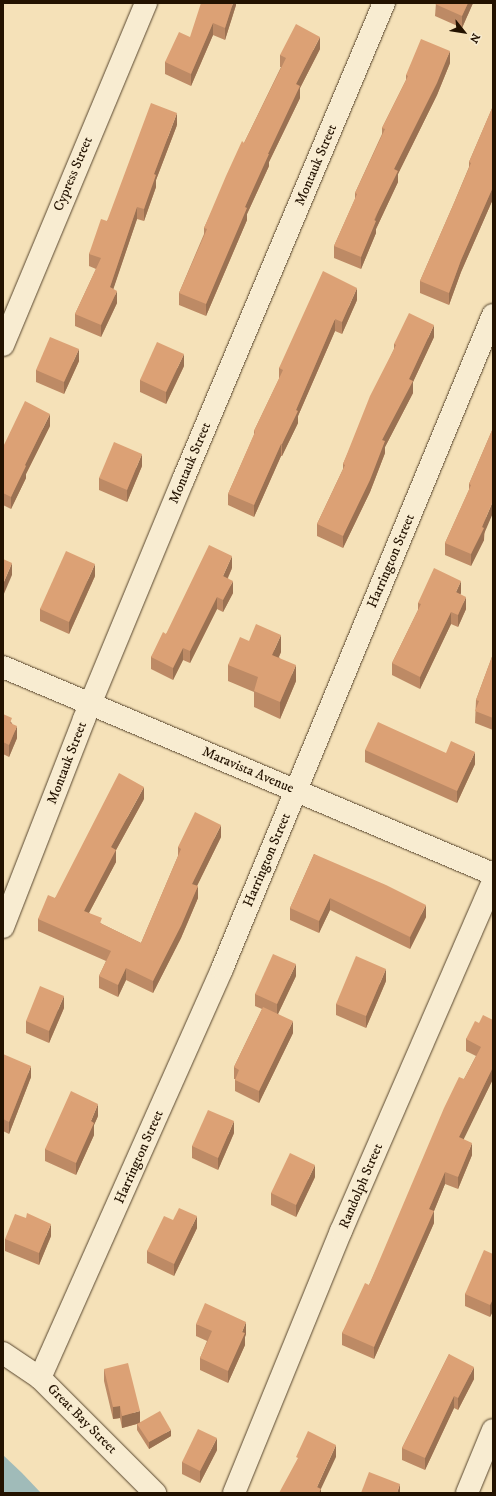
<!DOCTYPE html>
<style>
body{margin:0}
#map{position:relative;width:496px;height:1496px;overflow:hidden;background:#f5e1b8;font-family:"IM FELL DW Pica",serif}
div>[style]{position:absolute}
.water>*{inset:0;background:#a0bbb9}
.roads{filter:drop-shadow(0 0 1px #58462e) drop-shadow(0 0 1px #58462e)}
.street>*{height:22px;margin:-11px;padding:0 11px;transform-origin:11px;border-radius:11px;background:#f8ecd1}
.secondary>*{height:22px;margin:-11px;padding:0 11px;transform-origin:11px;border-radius:11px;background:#f8ecd1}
.wall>*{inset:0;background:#bd8a65}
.shaded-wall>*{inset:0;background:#9a7152}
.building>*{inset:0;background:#dca175}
span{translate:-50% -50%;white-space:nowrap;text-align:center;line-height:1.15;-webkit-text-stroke:3.5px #f8ecd1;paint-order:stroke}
.street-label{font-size:14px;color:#231200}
.frame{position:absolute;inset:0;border:4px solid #231200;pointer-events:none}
.north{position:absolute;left:444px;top:12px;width:40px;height:40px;-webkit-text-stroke:3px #f8ecd1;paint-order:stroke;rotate:120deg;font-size:11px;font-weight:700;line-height:16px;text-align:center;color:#231200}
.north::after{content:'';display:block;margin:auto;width:14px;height:18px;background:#231200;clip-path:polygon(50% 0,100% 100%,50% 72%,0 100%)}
</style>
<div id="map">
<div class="water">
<div style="clip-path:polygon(3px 1455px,22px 1473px,41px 1493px,3px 1493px)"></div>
</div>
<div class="roads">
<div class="street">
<div style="left:3px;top:345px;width:371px;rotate:-67.3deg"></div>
<div style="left:3px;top:927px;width:223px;rotate:-68.7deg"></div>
<div style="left:84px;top:719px;width:259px;rotate:-67.5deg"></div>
<div style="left:183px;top:480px;width:518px;rotate:-67.15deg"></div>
<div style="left:3px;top:1353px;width:45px;rotate:34deg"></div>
<div style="left:40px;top:1378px;width:163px;rotate:45deg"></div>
<div style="left:40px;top:1378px;width:448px;rotate:-66deg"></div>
<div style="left:222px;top:969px;width:708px;rotate:-67.49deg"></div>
<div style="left:234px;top:1493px;width:283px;rotate:-67.8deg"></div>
<div style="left:341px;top:1231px;width:381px;rotate:-66.5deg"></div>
<div style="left:467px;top:1493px;width:68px;rotate:-67.6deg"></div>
</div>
<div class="secondary">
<div style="left:3px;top:667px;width:532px;rotate:22.9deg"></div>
</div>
</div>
<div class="wall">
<div style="clip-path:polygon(236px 3px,236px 5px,225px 40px,213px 35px,191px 86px,165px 74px,165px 62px)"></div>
<div style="clip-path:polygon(436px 3px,473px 3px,462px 28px,435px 16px)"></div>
<div style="clip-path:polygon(320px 49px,300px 88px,300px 98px,269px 162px,269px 166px,247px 214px,247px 220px,206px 316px,179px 305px,179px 293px,204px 234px,204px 228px,244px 143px,281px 67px,280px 67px,280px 55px)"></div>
<div style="clip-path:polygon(450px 63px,437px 95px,398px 174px,398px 182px,376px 229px,376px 233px,361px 269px,334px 258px,334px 246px,355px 199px,355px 193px,382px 134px,382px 128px,406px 80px,406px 75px)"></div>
<div style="clip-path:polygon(493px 106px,493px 199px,461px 272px,449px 305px,420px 293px,420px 281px,454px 203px,469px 167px,469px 162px)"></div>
<div style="clip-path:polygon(177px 125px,156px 180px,156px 187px,144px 221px,137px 219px,113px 289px,117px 303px,101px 337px,75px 326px,75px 314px,96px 269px,89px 266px,89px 254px,107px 221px)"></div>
<div style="clip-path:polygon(357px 300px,342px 334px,335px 331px,298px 416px,298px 423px,282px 456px,281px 456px,254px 517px,228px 505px,228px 494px,254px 435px,254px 431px,279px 379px,279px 368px)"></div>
<div style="clip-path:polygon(434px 337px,413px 382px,413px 393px,385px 447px,385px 453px,370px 492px,343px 548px,317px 536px,317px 524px,343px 469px,343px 464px,394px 349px,394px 344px)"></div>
<div style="clip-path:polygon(79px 361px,64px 394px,36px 382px,36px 370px)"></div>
<div style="clip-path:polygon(184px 366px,166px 404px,140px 392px,140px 380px)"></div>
<div style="clip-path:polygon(50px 426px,26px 474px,26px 478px,11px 509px,3px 505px,3px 447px)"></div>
<div style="clip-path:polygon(493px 428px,484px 540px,471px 566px,445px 555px,445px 543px,469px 490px,469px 484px)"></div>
<div style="clip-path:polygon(142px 466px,127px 502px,99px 490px,99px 478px)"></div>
<div style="clip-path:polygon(232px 568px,228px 578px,233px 593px,223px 612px,217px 609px,190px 663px,183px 660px,173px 680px,151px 669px,151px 657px,166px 634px)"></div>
<div style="clip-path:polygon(95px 576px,69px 634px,40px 621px,40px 609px)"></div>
<div style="clip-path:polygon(461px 593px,460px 594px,466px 609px,458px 627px,451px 624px,420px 689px,392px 675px,392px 663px,418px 610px,418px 603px)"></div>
<div style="clip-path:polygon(249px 641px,281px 652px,279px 657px,296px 681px,280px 719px,254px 707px,254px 692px,228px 681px,228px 665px)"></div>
<div style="clip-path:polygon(493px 654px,493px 730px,475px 723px,476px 700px)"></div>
<div style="clip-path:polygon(3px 714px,12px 723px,17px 738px,9px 757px,3px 754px)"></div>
<div style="clip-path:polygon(365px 750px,446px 753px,475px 764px,457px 803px,365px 762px)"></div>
<div style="clip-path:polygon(144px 799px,116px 850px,116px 862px,89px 913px,102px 924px,141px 943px,178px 856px,178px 847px,221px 837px,197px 886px,198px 898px,181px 938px,153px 993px,126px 980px,118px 997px,99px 988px,99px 976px,106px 961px,38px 931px,38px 919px,55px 898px)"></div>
<div style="clip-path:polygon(314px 854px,426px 917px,410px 949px,330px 910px,319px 933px,290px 920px,290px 908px)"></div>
<div style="clip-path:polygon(296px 976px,278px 1014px,293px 1033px,259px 1103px,235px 1091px,235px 1079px,234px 1079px,234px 1067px,262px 1009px,255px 1006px,255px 994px)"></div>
<div style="clip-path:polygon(386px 981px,366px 1028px,336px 1015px,336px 1004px)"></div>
<div style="clip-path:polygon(64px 1008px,49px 1043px,26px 1033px,26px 1021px)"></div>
<div style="clip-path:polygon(493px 1020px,493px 1079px,463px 1139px,472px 1155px,458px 1189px,445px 1184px,434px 1211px,434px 1223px,374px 1359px,342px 1345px,342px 1333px,369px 1285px,464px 1079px,476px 1056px,466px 1051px,466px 1039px,479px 1023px)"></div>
<div style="clip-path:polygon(3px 1054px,31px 1077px,9px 1134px,3px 1131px)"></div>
<div style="clip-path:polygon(98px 1116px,94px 1125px,94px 1135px,76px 1175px,45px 1161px,45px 1149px)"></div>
<div style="clip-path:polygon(234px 1133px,218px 1170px,192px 1158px,192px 1146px)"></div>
<div style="clip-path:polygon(315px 1177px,296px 1217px,271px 1205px,271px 1193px)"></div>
<div style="clip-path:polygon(173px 1220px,197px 1228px,174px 1276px,147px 1263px,147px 1251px)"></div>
<div style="clip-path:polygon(51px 1236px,39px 1265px,5px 1251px,5px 1239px)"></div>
<div style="clip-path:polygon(493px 1254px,493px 1311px,490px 1317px,465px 1306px,465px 1294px)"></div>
<div style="clip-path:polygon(196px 1324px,246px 1334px,245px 1337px,245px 1345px,228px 1383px,200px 1370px,200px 1358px,207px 1341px,196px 1336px)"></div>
<div style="clip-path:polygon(449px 1354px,474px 1379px,458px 1410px,454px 1408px,425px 1470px,402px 1460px,402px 1448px)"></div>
<div style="clip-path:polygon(104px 1369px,140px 1422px,171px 1436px,149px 1449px,137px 1430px,137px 1424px,122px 1428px,120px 1418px,113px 1419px,104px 1381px)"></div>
<div style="clip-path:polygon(217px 1450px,200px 1483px,182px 1474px,182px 1462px)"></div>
</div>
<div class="shaded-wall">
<div style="clip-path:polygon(233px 3px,236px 3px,236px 5px,225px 40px,225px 28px)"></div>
<div style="clip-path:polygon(468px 3px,473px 3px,462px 28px,462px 16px)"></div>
<div style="clip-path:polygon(213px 23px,213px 35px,191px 86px,191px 74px)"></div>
<div style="clip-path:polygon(320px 37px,320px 49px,300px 88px,300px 98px,269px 162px,269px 166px,247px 214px,247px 220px,206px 316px,206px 304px,245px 207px,296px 84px)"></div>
<div style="clip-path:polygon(450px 51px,450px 63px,437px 95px,398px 174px,398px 182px,376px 229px,376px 233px,361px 269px,361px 257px,394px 169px)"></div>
<div style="clip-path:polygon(177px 113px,177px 125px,156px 180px,156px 187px,144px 221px,144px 209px,154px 174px)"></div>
<div style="clip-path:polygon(493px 187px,493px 199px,461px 272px,449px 305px,449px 293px,461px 260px)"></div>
<div style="clip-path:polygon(137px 207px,137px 219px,110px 299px,110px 287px)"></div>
<div style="clip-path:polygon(357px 288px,357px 300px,342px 334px,342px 322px)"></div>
<div style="clip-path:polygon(117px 291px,117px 303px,101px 337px,101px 325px)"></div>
<div style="clip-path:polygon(335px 319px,335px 331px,298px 416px,298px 423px,282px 456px,282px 444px,296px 410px)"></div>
<div style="clip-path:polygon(434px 325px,434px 337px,413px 382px,413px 393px,385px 447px,385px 453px,370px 492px,343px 548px,343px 536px,382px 440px,409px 379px)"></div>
<div style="clip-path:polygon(79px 349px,79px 361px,64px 394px,64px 382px)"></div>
<div style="clip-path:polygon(184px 354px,184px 366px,166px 404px,166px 392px)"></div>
<div style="clip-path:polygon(50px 414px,50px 426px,26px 474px,26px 478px,11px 509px,11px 497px,25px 465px)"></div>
<div style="clip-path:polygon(281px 444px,281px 456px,254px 517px,254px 505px)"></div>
<div style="clip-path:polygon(142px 454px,142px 466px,127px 502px,127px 490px)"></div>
<div style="clip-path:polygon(493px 501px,493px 513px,484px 534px,484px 540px,471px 566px,471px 554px,482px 527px)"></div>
<div style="clip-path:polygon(232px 556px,232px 568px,223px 588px,223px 576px)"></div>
<div style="clip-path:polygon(12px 563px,12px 575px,3px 596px,3px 584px)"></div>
<div style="clip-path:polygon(95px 564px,95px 576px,69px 634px,69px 622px)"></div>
<div style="clip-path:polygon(233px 581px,233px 593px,223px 612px,223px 600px)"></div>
<div style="clip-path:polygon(461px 581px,461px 593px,456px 604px,456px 592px)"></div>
<div style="clip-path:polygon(217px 597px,217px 609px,190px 663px,190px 651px)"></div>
<div style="clip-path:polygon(466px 597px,466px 609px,458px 627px,458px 615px)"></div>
<div style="clip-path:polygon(451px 612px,451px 624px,420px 689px,420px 677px)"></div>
<div style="clip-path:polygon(281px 635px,281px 652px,272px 671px,272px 655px)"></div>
<div style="clip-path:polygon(183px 648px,183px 660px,173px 680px,173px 668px)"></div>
<div style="clip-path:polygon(296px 665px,296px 681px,280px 719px,280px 702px)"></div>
<div style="clip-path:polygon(17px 726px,17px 738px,9px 757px,9px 745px)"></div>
<div style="clip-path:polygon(475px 752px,475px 764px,457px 803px,457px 791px)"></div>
<div style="clip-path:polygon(144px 787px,144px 799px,116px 850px,116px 862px,84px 922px,84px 911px,111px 847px)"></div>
<div style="clip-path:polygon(221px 825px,221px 837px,192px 896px,192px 884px)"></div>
<div style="clip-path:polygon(198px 886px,198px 898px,181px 938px,153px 993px,153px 981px)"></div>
<div style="clip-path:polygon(330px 898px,330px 910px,319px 933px,319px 921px)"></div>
<div style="clip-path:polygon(426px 905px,426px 917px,410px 949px,410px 937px)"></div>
<div style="clip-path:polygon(296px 964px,296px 976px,277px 1016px,277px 1004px)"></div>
<div style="clip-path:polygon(126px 968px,126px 980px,118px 997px,118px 985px)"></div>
<div style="clip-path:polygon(386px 969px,386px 981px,366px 1028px,366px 1016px)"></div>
<div style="clip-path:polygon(64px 996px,64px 1008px,49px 1043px,49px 1031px)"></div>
<div style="clip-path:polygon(293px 1021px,293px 1033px,259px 1103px,259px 1091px)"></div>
<div style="clip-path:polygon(31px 1066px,31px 1077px,9px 1134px,9px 1122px)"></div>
<div style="clip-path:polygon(493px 1067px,493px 1079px,459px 1149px,459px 1137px)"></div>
<div style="clip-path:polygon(98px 1104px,98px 1116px,94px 1125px,94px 1135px,76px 1175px,76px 1163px,91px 1121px)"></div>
<div style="clip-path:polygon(234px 1121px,234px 1133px,218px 1170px,218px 1158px)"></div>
<div style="clip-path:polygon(472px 1143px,472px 1155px,458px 1189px,458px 1177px)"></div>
<div style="clip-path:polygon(315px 1165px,315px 1177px,296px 1217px,296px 1205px)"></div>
<div style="clip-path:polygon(445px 1172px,445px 1184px,434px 1211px,434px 1223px,374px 1359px,374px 1347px,429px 1209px)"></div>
<div style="clip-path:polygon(197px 1216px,197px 1228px,174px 1276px,174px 1264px)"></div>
<div style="clip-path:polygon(51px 1224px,51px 1236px,39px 1265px,39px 1253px)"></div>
<div style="clip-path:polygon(493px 1299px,493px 1311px,490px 1317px,490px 1305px)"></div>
<div style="clip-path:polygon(246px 1322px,246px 1334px,245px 1337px,245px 1345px,228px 1383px,228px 1371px,242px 1332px)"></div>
<div style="clip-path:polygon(474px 1367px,474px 1379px,458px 1410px,458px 1398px)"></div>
<div style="clip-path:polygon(454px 1396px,454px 1408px,425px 1470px,425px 1458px)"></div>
<div style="clip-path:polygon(120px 1406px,120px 1418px,113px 1419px,113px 1407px)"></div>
<div style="clip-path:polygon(140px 1411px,140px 1423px,122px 1428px,122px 1416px)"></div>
<div style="clip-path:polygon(171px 1430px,171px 1436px,149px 1449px,149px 1442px)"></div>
<div style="clip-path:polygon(217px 1438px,217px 1450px,200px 1483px,200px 1471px)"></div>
<div style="clip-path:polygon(336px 1445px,336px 1457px,320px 1491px,321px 1489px,321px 1493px,317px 1493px,317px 1487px)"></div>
<div style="clip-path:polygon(400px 1484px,400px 1493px,397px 1493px)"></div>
</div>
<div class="building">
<div style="clip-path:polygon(201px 3px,233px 3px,225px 28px,213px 23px,191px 74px,165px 62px,179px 32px,190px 37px)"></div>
<div style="clip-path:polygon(436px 3px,468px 3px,462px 16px,435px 4px)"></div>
<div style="clip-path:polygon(296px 24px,320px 37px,296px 84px,300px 86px,268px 154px,269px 154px,245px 207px,247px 208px,206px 304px,179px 293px,207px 229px,204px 228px,226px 176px,242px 141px,244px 143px,286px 58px,280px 55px)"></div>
<div style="clip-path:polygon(421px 39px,450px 51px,437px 83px,394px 169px,398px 171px,374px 220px,376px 221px,361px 257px,334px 246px,357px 194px,355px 193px,385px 129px,382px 128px,408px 76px,406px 75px)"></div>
<div style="clip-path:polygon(151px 103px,177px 113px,154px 174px,156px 175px,144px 209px,137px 207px,110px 287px,117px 291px,101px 325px,75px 314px,101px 258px,89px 254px,101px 219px,107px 221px)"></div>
<div style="clip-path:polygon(493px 106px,493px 187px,461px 260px,449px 293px,420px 281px,454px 203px,471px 163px,469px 162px)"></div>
<div style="clip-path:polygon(323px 271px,357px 288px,342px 322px,335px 319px,296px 410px,298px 411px,282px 444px,281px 444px,254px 505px,228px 494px,255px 432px,254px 431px,283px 370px,279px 368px)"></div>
<div style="clip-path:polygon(409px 313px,434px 325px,409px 379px,413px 381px,382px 440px,385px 441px,370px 480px,343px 536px,317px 524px,345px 465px,343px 464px,370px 396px,396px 345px,394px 344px)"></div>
<div style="clip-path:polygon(50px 337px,79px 349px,64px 382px,36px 370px)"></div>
<div style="clip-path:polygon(157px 342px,184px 354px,166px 392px,140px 380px)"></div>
<div style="clip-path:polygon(25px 401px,50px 414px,25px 465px,26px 466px,11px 497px,3px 493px,3px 447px)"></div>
<div style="clip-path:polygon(493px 428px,493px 501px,482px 527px,484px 528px,471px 554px,445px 543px,471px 485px,469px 484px)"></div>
<div style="clip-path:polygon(114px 442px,142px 454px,127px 490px,99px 478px)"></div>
<div style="clip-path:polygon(209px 545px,232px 556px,223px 576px,233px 581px,223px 600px,217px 597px,190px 651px,183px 648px,173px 668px,151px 657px,163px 632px,166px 634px)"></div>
<div style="clip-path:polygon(66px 551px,95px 564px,69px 622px,40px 609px)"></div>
<div style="clip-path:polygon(3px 559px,12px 563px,3px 584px)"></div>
<div style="clip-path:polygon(434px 568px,461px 581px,456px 592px,466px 597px,458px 615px,451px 612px,420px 677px,392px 663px,421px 604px,418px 603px)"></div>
<div style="clip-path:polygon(256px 624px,281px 635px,272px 655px,296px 665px,280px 702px,254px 691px,258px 677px,228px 665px,240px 637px,249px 641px)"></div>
<div style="clip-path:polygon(493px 654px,493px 718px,475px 711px,479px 701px,476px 700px)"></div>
<div style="clip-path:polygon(3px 714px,12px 718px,10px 723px,17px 726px,9px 745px,3px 742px)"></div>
<div style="clip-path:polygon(378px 722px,446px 753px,451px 741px,475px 752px,457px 791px,365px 750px)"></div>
<div style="clip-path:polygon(119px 773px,144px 787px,111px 847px,116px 850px,84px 911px,102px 918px,100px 923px,141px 943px,181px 849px,178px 847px,195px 812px,221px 825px,192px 884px,198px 886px,181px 926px,153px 981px,126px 968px,118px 985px,99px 976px,111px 951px,38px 919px,48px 895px,55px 898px)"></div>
<div style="clip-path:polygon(314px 854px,386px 885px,426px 905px,410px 937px,330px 898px,319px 921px,290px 908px)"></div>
<div style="clip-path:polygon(273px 954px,296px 964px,277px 1004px,255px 994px)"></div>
<div style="clip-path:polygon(356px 956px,386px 969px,366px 1016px,336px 1004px)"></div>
<div style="clip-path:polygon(40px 986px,64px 996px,49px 1031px,26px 1021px)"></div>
<div style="clip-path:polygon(263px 1007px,293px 1021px,259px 1091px,235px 1080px,239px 1070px,234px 1067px)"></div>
<div style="clip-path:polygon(483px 1015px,493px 1020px,493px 1067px,459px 1137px,472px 1143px,458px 1177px,445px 1172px,429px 1209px,434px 1211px,374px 1347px,342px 1333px,365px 1283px,369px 1285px,444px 1108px,459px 1077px,464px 1079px,481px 1047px,466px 1039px,475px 1021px,479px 1023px)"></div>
<div style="clip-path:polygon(3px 1054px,31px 1066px,9px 1122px,3px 1119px)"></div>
<div style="clip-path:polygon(71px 1091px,98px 1104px,91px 1121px,94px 1123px,76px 1163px,45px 1149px)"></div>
<div style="clip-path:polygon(208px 1110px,234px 1121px,218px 1158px,192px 1146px)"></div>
<div style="clip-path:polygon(290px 1153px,315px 1165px,296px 1205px,271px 1193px)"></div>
<div style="clip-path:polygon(179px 1208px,197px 1216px,174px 1264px,147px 1251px,164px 1216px,173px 1220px)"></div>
<div style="clip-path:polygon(27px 1213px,51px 1224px,39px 1253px,5px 1239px,15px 1214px,26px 1218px)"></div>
<div style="clip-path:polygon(484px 1250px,493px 1254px,493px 1299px,490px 1305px,465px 1294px)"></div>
<div style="clip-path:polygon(205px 1303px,246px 1322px,242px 1332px,245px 1333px,228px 1371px,200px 1358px,212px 1331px,196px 1324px)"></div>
<div style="clip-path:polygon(449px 1354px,474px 1367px,458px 1398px,454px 1396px,425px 1458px,402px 1448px)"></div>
<div style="clip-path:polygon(128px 1363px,140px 1411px,122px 1416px,120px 1406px,113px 1407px,104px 1369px)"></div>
<div style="clip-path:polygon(160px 1411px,171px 1430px,149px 1442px,137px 1424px)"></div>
<div style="clip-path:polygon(198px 1429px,217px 1438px,200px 1471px,182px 1462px)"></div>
<div style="clip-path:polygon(308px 1431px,336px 1445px,317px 1487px,321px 1489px,319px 1493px,279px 1493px,298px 1458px,296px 1457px)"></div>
<div style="clip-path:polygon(369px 1472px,400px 1484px,397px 1493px,361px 1493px)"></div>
</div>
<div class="street-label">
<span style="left:316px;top:165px;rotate:-67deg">Montauk Street</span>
<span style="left:73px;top:174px;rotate:-67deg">Cypress Street</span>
<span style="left:190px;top:463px;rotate:-67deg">Montauk Street</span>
<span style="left:391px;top:561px;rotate:-67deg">Harrington Street</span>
<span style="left:67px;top:763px;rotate:-69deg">Montauk Street</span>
<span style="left:248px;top:770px;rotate:23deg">Maravista Avenue</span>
<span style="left:267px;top:860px;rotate:-67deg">Harrington Street</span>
<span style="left:139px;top:1157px;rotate:-66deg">Harrington Street</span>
<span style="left:361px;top:1186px;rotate:-67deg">Randolph Street</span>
<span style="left:82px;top:1419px;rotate:45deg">Great Bay Street</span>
</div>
<div class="frame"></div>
<div class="north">N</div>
</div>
